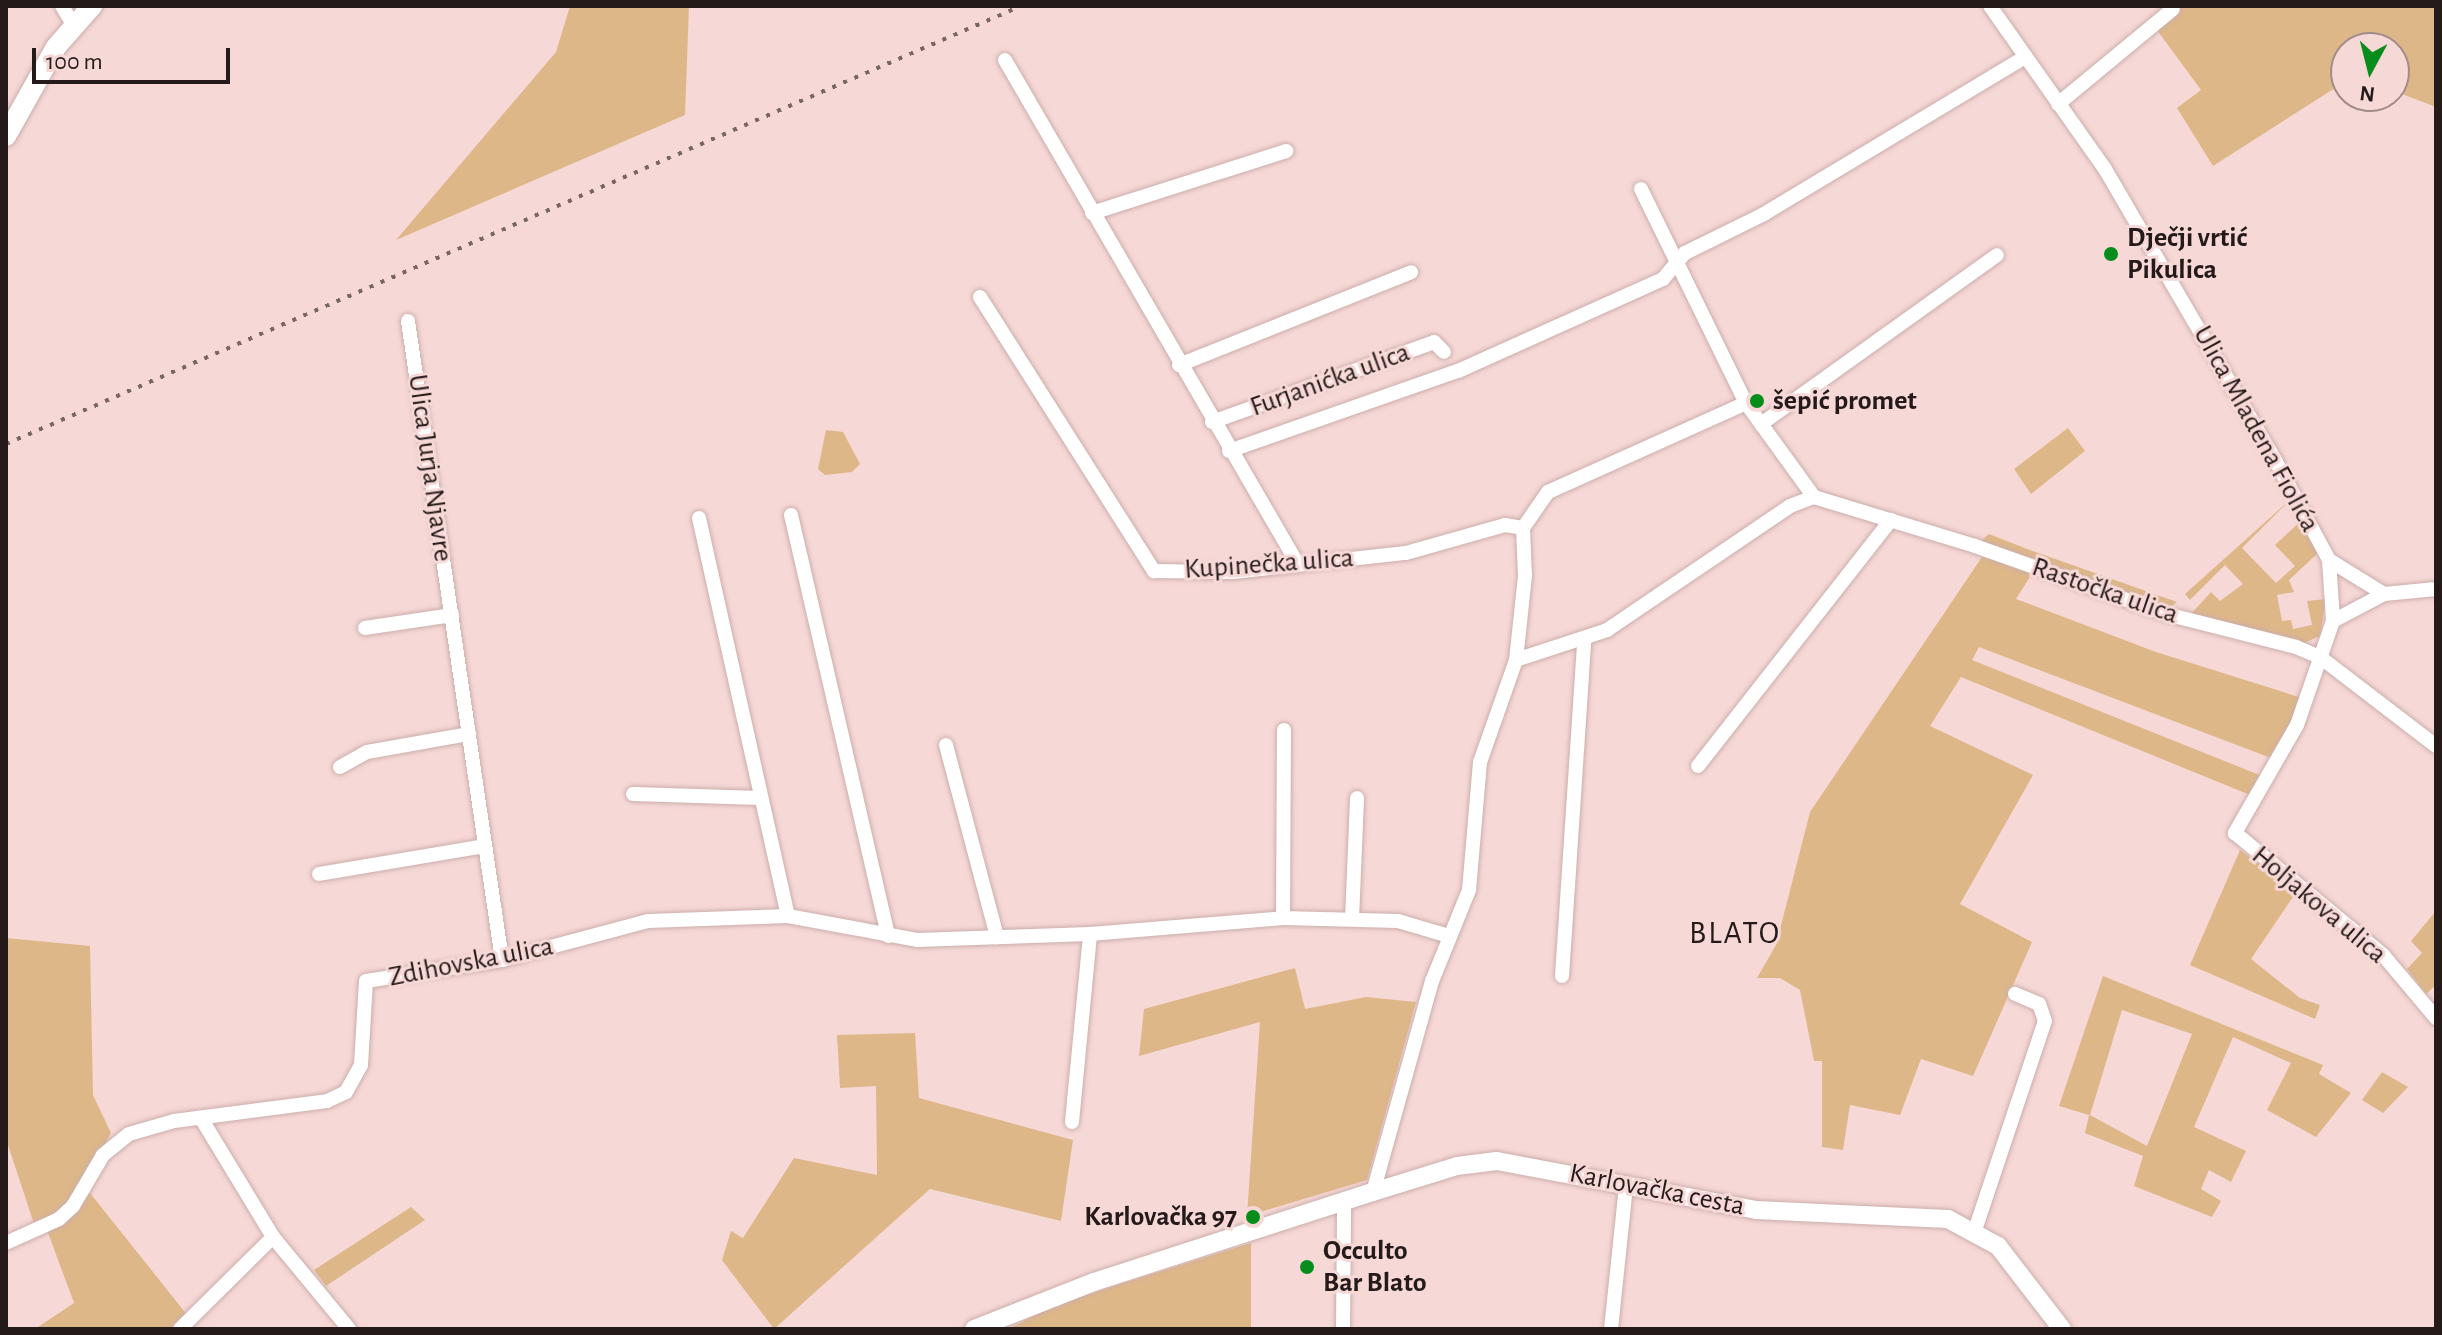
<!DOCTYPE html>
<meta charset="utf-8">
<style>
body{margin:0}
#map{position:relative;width:2442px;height:1335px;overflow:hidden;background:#f6d8d6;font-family:"Alegreya Sans",sans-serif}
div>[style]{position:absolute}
.green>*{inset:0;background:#deb788}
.roads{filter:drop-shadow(0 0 2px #cbaeac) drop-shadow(0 0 2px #cbaeac)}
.minor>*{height:14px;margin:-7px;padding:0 7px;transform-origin:7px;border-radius:7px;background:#fff}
.tertiary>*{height:18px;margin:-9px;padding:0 9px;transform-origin:9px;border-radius:9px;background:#fff}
.secondary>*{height:20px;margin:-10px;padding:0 10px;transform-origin:10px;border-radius:10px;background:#fff}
.rail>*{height:4px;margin-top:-2px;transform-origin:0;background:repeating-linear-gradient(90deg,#786664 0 4px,transparent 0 12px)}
.dots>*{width:22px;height:22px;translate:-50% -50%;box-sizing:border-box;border:4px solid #f6d8d6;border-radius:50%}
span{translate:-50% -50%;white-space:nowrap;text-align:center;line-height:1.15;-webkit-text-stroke:6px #f6d8d6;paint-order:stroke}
.poi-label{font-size:28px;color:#241a19;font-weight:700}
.left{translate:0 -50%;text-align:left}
.right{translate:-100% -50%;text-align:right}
.street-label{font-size:28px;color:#241a19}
.quarter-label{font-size:32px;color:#241a19;letter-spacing:2px}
.frame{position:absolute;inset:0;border:8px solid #241a19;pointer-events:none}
.north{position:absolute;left:2330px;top:32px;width:80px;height:80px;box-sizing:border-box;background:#f6d8d6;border:2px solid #a28c8a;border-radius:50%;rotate:187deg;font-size:22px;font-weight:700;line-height:32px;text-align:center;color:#241a19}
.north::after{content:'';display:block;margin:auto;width:28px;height:36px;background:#068d1b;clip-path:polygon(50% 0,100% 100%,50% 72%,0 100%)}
.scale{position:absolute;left:32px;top:48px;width:198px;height:36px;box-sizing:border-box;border:4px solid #241a19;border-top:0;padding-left:10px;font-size:24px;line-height:28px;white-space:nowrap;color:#241a19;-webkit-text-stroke:6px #f6d8d6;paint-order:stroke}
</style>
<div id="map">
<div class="green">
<div style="clip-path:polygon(570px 6px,689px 6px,685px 115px,396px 240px,556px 52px)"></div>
<div style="clip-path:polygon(2175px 6px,2436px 6px,2436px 107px,2394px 91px,2394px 48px,2346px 48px,2346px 81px,2213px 166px,2177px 108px,2201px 90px,2157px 30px)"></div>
<div style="clip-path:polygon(2068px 428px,2085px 451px,2031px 494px,2014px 469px)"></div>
<div style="clip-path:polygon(826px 430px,843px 432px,860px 464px,852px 472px,825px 475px,818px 469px)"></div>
<div style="clip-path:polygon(2292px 498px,2242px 548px,2276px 583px,2295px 566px,2275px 545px,2303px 519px,2319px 552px,2289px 580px,2294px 592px,2277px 595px,2282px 621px,2291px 620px,2293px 629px,2312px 625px,2307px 601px,2326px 599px,2320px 636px,2304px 643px,2191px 614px,2211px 592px,2220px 601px,2243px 584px,2225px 565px,2190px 600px,2185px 594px)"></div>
<div style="clip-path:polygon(1989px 534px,2027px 549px,2177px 602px,2168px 609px,1975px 546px)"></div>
<div style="clip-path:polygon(1982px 557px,2033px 572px,2016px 599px,2156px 652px,2302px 698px,2295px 720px,2271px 758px,1979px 647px,1972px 660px,2262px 776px,2250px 795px,1961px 677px,1930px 726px,2033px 775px,1960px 904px,2032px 942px,1973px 1076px,1921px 1059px,1900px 1115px,1850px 1105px,1843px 1150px,1822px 1147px,1822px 1061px,1814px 1061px,1800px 990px,1780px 978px,1757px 978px,1776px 945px,1810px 812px)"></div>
<div style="clip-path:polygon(2240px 850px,2297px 891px,2251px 959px,2300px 998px,2320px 1005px,2315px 1019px,2190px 965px)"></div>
<div style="clip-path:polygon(2436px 911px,2436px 985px,2426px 994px,2407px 969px,2422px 953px,2411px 941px)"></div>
<div style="clip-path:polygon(6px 938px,90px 946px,93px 1095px,111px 1133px,72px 1204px,35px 1227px,6px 1139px)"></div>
<div style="clip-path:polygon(1295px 968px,1305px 1009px,1366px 997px,1416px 1002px,1367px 1180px,1247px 1216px,1260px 1022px,1139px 1056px,1144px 1009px)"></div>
<div style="clip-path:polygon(evenodd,2103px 976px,2323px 1065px,2319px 1074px,2351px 1093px,2316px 1137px,2267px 1110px,2291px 1063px,2233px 1037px,2194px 1127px,2246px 1151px,2231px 1182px,2209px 1170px,2201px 1189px,2221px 1201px,2212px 1217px,2134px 1186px,2143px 1156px,2085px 1133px,2089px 1115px,2059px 1106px,2103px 976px,2122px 1010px,2192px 1034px,2147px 1146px,2090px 1115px,2122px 1010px)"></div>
<div style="clip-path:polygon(915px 1033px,919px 1098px,1073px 1140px,1061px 1221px,930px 1189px,774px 1329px,722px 1260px,731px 1231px,743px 1238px,794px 1158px,877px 1175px,876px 1086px,840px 1088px,837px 1035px)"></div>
<div style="clip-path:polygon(2382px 1072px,2408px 1087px,2383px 1113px,2362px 1100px)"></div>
<div style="clip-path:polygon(90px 1193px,188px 1316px,176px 1329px,35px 1329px,74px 1303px,47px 1230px,68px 1218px)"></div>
<div style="clip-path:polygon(411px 1207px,425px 1220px,326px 1286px,314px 1270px)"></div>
<div style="clip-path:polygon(1251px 1243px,1251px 1329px,1010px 1328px,1057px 1304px)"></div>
</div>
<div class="roads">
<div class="minor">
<div style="left:62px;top:6px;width:21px;rotate:59deg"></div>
<div style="left:1990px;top:6px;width:199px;rotate:54.8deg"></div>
<div style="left:2105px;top:169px;width:337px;rotate:59.7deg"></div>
<div style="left:2275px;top:460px;width:114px;rotate:61.6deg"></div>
<div style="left:2329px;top:560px;width:61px;rotate:86.2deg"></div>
<div style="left:1005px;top:60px;width:579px;rotate:59.85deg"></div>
<div style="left:2058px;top:104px;width:149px;rotate:-39.6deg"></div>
<div style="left:1641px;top:189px;width:238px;rotate:63.9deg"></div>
<div style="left:1746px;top:403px;width:116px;rotate:54.1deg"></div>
<div style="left:1814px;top:497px;width:168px;rotate:16.9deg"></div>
<div style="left:1975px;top:546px;width:203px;rotate:19.6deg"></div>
<div style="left:2166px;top:614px;width:134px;rotate:14.2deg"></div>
<div style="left:2296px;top:647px;width:26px;rotate:23deg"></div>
<div style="left:2320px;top:657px;width:146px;rotate:37.5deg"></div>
<div style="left:1092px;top:213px;width:204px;rotate:-17.7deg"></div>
<div style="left:980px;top:297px;width:325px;rotate:57.6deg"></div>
<div style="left:1154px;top:571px;width:79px;rotate:0.7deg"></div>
<div style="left:1233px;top:572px;width:174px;rotate:-6.3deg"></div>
<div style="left:1406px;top:553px;width:103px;rotate:-15.8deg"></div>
<div style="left:1505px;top:525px;width:18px;rotate:9deg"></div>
<div style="left:1523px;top:528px;width:48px;rotate:87.6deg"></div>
<div style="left:1525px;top:576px;width:84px;rotate:96.1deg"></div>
<div style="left:1516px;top:660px;width:108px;rotate:109.4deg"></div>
<div style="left:1480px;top:762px;width:128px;rotate:94.9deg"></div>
<div style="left:1469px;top:890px;width:98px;rotate:112.1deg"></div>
<div style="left:1432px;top:981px;width:219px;rotate:105.6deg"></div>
<div style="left:408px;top:321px;width:646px;rotate:81.63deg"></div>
<div style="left:1179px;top:365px;width:250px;rotate:-21.8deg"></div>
<div style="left:1212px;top:422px;width:236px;rotate:-19.8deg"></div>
<div style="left:1434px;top:342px;width:14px;rotate:45deg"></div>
<div style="left:1761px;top:424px;width:290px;rotate:-35.6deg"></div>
<div style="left:1229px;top:451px;width:243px;rotate:-19.3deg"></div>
<div style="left:1458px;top:371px;width:225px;rotate:-24.2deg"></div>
<div style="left:1663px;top:279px;width:34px;rotate:-50deg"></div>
<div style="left:1685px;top:253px;width:88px;rotate:-26.3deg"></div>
<div style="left:1764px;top:214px;width:303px;rotate:-31deg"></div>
<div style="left:791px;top:515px;width:432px;rotate:77deg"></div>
<div style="left:699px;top:518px;width:408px;rotate:77.4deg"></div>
<div style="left:1523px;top:528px;width:44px;rotate:-55.2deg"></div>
<div style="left:1548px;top:492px;width:217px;rotate:-24.2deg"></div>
<div style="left:2329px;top:560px;width:65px;rotate:31.7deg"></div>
<div style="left:2436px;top:589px;width:52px;rotate:174.5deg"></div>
<div style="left:2384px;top:594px;width:58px;rotate:152.1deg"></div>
<div style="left:2333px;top:621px;width:110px;rotate:109.1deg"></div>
<div style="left:2297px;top:725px;width:125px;rotate:119.9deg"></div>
<div style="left:2235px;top:833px;width:193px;rotate:39.5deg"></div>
<div style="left:2384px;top:956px;width:81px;rotate:50deg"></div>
<div style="left:365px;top:628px;width:88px;rotate:-8.5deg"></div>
<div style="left:1516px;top:660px;width:96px;rotate:-18.2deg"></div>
<div style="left:1607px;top:630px;width:221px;rotate:-34.1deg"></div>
<div style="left:1790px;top:506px;width:26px;rotate:-21deg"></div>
<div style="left:946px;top:745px;width:199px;rotate:75.1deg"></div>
<div style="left:1698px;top:766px;width:313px;rotate:-51.9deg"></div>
<div style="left:340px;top:767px;width:31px;rotate:-29deg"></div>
<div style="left:367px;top:752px;width:104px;rotate:-10deg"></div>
<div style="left:633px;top:794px;width:128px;rotate:1.8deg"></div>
<div style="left:319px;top:874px;width:168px;rotate:-9.6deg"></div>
<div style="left:1283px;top:918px;width:188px;rotate:-89.7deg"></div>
<div style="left:1352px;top:919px;width:121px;rotate:-87.6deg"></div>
<div style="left:1562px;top:976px;width:335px;rotate:-86.2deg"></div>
<div style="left:201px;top:1118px;width:139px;rotate:58.8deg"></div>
<div style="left:1072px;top:1122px;width:189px;rotate:-84.5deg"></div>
<div style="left:1975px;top:1230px;width:220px;rotate:-71.5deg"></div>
<div style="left:2045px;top:1021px;width:18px;rotate:-109deg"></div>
<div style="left:2039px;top:1004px;width:26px;rotate:-157deg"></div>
<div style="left:6px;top:1243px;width:58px;rotate:-24.4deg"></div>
<div style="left:59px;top:1219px;width:19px;rotate:-43deg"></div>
<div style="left:73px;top:1206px;width:59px;rotate:-59.5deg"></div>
<div style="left:103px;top:1155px;width:33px;rotate:-39deg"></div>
<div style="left:129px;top:1134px;width:47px;rotate:-16.1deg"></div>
<div style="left:174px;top:1121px;width:154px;rotate:-7.4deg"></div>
<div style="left:327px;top:1101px;width:21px;rotate:-25deg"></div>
<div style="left:346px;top:1092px;width:31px;rotate:-61deg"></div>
<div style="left:361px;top:1065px;width:84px;rotate:-86.6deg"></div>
<div style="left:366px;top:981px;width:138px;rotate:-8.8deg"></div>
<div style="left:502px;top:960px;width:151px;rotate:-15deg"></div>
<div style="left:648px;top:921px;width:140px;rotate:-2deg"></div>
<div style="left:788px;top:916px;width:131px;rotate:10.5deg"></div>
<div style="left:917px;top:940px;width:173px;rotate:-2deg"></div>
<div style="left:1090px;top:934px;width:194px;rotate:-4.7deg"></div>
<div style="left:1283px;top:918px;width:115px;rotate:1.5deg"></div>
<div style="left:1398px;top:921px;width:53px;rotate:16.4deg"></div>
<div style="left:180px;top:1329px;width:131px;rotate:-44.7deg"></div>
<div style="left:273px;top:1237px;width:119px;rotate:50.4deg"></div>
<div style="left:1343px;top:1329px;width:127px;rotate:-89.5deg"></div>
<div style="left:1611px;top:1329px;width:144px;rotate:-84deg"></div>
</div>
<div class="tertiary">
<div style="left:974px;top:1329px;width:129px;rotate:-21.4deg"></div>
<div style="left:1094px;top:1282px;width:293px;rotate:-17.9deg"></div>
<div style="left:1373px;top:1192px;width:88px;rotate:-17.2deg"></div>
<div style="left:1457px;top:1166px;width:40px;rotate:-7.1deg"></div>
<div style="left:1497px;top:1161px;width:264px;rotate:10.7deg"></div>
<div style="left:1756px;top:1210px;width:192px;rotate:2.7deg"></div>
<div style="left:1948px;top:1219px;width:57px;rotate:28.4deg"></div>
<div style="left:1998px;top:1246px;width:105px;rotate:52.4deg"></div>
</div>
<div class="secondary">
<div style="left:6px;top:136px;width:102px;rotate:-60.7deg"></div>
<div style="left:56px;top:47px;width:55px;rotate:-48.7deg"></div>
</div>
</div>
<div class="rail">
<div style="left:6px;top:444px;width:1105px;rotate:-23.34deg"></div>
</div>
<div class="dots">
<div style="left:2111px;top:254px;background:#068d1b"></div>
<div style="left:1757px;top:401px;background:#068d1b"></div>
<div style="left:1253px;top:1217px;background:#068d1b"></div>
<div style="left:1307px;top:1267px;background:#068d1b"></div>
</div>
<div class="poi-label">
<span class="left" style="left:2127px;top:254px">Dječji vrtić<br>Pikulica</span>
<span class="left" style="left:1773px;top:401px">šepić promet</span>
<span class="right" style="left:1237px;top:1217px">Karlovačka 97</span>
<span class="left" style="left:1323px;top:1267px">Occulto<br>Bar Blato</span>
</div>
<div class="street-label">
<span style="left:1330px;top:380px;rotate:-20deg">Furjanićka ulica</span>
<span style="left:2256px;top:429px;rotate:61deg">Ulica Mladena Fiolića</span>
<span style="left:430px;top:468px;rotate:82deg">Ulica Jurja Njavre</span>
<span style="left:1269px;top:564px;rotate:-4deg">Kupinečka ulica</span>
<span style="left:2105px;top:591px;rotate:19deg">Rastočka ulica</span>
<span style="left:2319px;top:905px;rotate:40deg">Holjakova ulica</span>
<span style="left:471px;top:962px;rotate:-11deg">Zdihovska ulica</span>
<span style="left:1657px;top:1190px;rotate:11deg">Karlovačka cesta</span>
</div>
<div class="quarter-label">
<span style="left:1735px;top:933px">BLATO</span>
</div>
<div class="frame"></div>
<div class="north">N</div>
<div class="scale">100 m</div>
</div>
